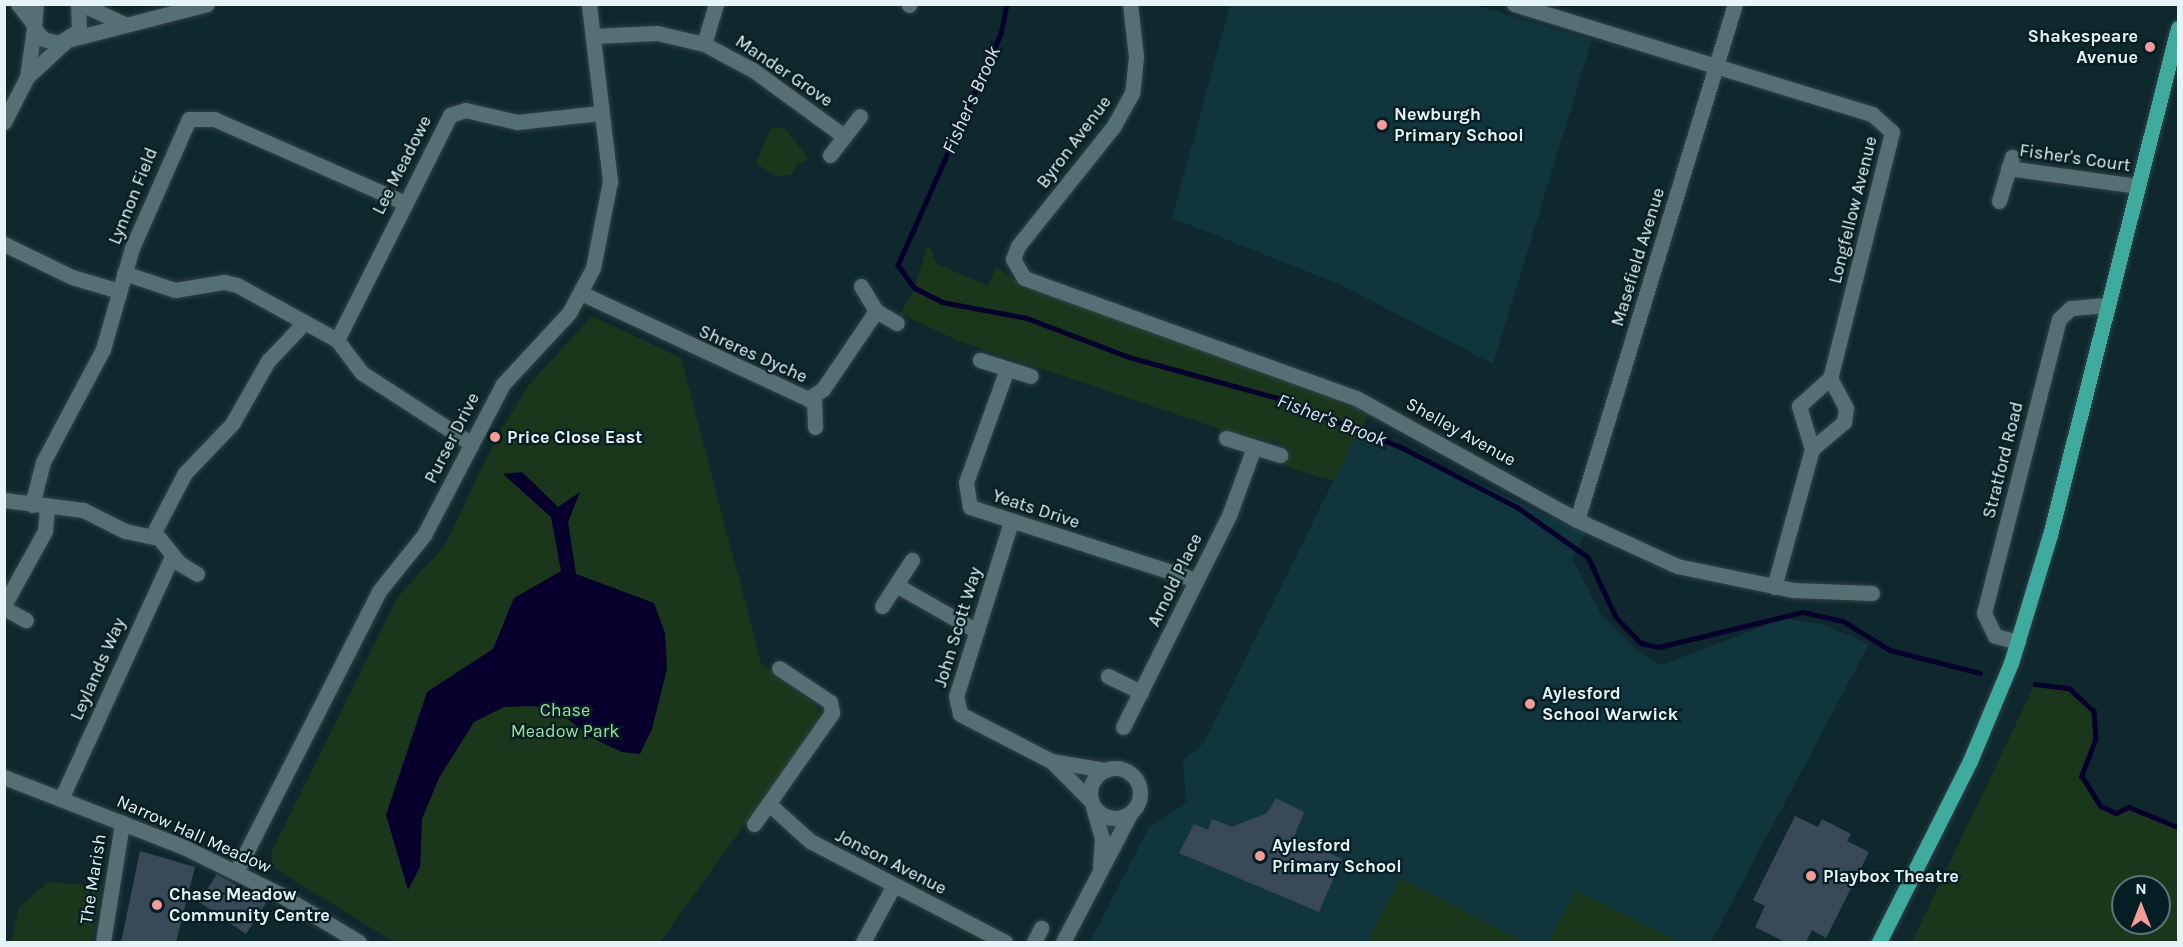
<!DOCTYPE html>
<style>
body{margin:0}
#map{position:relative;width:2183px;height:947px;overflow:hidden;background:#0e282d;font-family:Karla,sans-serif}
div>[style]{position:absolute}
.built>*{inset:0;background:#10353c}
.green>*{inset:0;background:#1a371c}
.water>*{inset:0;background:#07002c}
.stream>*{height:4.5px;margin:-2.25px;padding:0 2.25px;transform-origin:2.25px;border-radius:2.25px;background:#07002c}
.building>*{inset:0;background:#394958}
.roads{filter:drop-shadow(0 0 2px #324347) drop-shadow(0 0 2px #324347)}
.minor>*{height:15px;margin:-7.5px;padding:0 7.5px;transform-origin:7.5px;border-radius:7.5px;background:#556f75}
.minor>.ring{margin:-7.5px;padding:0;box-sizing:content-box;background:none;border:15px solid #556f75;border-radius:50%}
.major>*{height:15px;margin:-7.5px;padding:0 7.5px;transform-origin:7.5px;border-radius:7.5px;background:#3eab9e}
.dots>*{width:16px;height:16px;translate:-50% -50%;box-sizing:border-box;border:3px solid #051e23;border-radius:50%}
span{translate:-50% -50%;white-space:nowrap;text-align:center;line-height:1.15;-webkit-text-stroke:4.5px #051e23;paint-order:stroke}
.poi-label{font-size:18px;color:#e5f4f7;font-weight:700}
.right{translate:-100% -50%;text-align:right}
.left{translate:0 -50%;text-align:left}
.street-label{font-size:18px;color:#e5f4f7}
.park-label{font-size:18px;color:#9ae39e}
.water-label{font-size:20px;color:#dfe1f3;font-style:italic}
.frame{position:absolute;inset:0;border:6px solid #e5f4f7;pointer-events:none}
.north{position:absolute;left:2111px;top:875px;width:60px;height:60px;box-sizing:border-box;background:#051e23;border:2px solid #5f7478;border-radius:50%;rotate:0deg;font-size:16px;font-weight:700;line-height:24px;text-align:center;color:#e5f4f7}
.north::after{content:'';display:block;margin:auto;width:21px;height:27px;background:#f59b99;clip-path:polygon(50% 0,100% 100%,50% 72%,0 100%)}
</style>
<div id="map">
<div class="built">
<div style="clip-path:polygon(1230px 5px,1475px 5px,1592px 40px,1493px 364px,1341px 285px,1172px 218px)"></div>
<div style="clip-path:polygon(1360px 427px,1586px 534px,1572px 558px,1601px 614px,1639px 652px,1661px 665px,1785px 618px,1824px 625px,1869px 644px,1711px 942px,1090px 942px,1149px 827px,1186px 803px,1183px 760px,1203px 744px)"></div>
</div>
<div class="green">
<div style="clip-path:polygon(771px 128px,784px 128px,809px 159px,796px 164px,792px 175px,776px 176px,756px 163px)"></div>
<div style="clip-path:polygon(928px 244px,937px 264px,988px 286px,996px 267px,1021px 283px,1369px 413px,1333px 481px,1285px 466px,1290px 450px,1276px 442px,1229px 432px,959px 341px,900px 314px,915px 288px)"></div>
<div style="clip-path:polygon(592px 316px,681px 358px,761px 663px,815px 704px,822px 717px,660px 942px,394px 942px,273px 867px,271px 853px,398px 597px,445px 545px,499px 433px,528px 386px)"></div>
<div style="clip-path:polygon(evenodd,2035px 684px,2069px 688px,2094px 711px,2096px 739px,2082px 776px,2101px 806px,2116px 813px,2129px 807px,2178px 825px,2178px 942px,1912px 942px,2035px 684px,2123px 887px,2159px 887px,2159px 923px,2123px 923px,2123px 887px)"></div>
<div style="clip-path:polygon(1400px 878px,1524px 942px,1525px 942px,1367px 942px)"></div>
<div style="clip-path:polygon(48px 882px,102px 886px,92px 942px,11px 942px,19px 907px)"></div>
<div style="clip-path:polygon(1576px 890px,1679px 942px,1549px 942px)"></div>
</div>
<div class="water">
<div style="clip-path:polygon(522px 472px,558px 507px,580px 492px,568px 522px,576px 574px,654px 603px,665px 633px,667px 669px,652px 729px,640px 754px,622px 752px,590px 737px,562px 714px,535px 706px,504px 707px,474px 722px,439px 778px,422px 819px,420px 867px,408px 890px,386px 815px,427px 692px,493px 649px,514px 598px,561px 571px,551px 517px,503px 474px)"></div>
</div>
<div class="stream">
<div style="left:1007px;top:4px;width:31px;rotate:101deg"></div>
<div style="left:1001px;top:34px;width:253px;rotate:114deg"></div>
<div style="left:898px;top:265px;width:29px;rotate:54deg"></div>
<div style="left:915px;top:288px;width:30px;rotate:27deg"></div>
<div style="left:942px;top:302px;width:86px;rotate:10.7deg"></div>
<div style="left:1027px;top:318px;width:109px;rotate:20.9deg"></div>
<div style="left:1129px;top:357px;width:155px;rotate:15.4deg"></div>
<div style="left:1278px;top:398px;width:135px;rotate:21.8deg"></div>
<div style="left:1403px;top:448px;width:128px;rotate:27.4deg"></div>
<div style="left:1517px;top:507px;width:87px;rotate:35.2deg"></div>
<div style="left:1588px;top:557px;width:66px;rotate:65deg"></div>
<div style="left:1616px;top:617px;width:36px;rotate:46deg"></div>
<div style="left:1641px;top:643px;width:18px;rotate:13deg"></div>
<div style="left:1659px;top:647px;width:148px;rotate:-13.7deg"></div>
<div style="left:1803px;top:612px;width:41px;rotate:12.7deg"></div>
<div style="left:1843px;top:621px;width:55px;rotate:31.7deg"></div>
<div style="left:1890px;top:650px;width:93px;rotate:14.3deg"></div>
<div style="left:2035px;top:684px;width:34px;rotate:7deg"></div>
<div style="left:2069px;top:688px;width:34px;rotate:43deg"></div>
<div style="left:2094px;top:711px;width:28px;rotate:86deg"></div>
<div style="left:2096px;top:739px;width:40px;rotate:111deg"></div>
<div style="left:2082px;top:776px;width:36px;rotate:58deg"></div>
<div style="left:2101px;top:806px;width:17px;rotate:25deg"></div>
<div style="left:2116px;top:813px;width:14px;rotate:-25deg"></div>
<div style="left:2129px;top:807px;width:53px;rotate:22.2deg"></div>
</div>
<div class="building">
<div style="clip-path:polygon(1276px 798px,1304px 812px,1294px 837px,1342px 859px,1319px 912px,1179px 853px,1194px 824px,1208px 830px,1212px 819px,1232px 827px,1267px 813px)"></div>
<div style="clip-path:polygon(1795px 816px,1818px 827px,1822px 819px,1851px 834px,1847px 841px,1869px 852px,1826px 938px,1812px 930px,1806px 942px,1785px 942px,1755px 927px,1765px 906px,1753px 900px)"></div>
<div style="clip-path:polygon(140px 851px,195px 867px,176px 942px,121px 942px)"></div>
<div style="clip-path:polygon(217px 874px,266px 903px,246px 934px,199px 902px)"></div>
</div>
<div class="roads">
<div class="minor">
<div style="left:18px;top:4px;width:23px;rotate:52deg"></div>
<div style="left:36px;top:4px;width:24px;rotate:95deg"></div>
<div style="left:34px;top:28px;width:14px;rotate:51deg"></div>
<div style="left:43px;top:39px;width:16px;rotate:14deg"></div>
<div style="left:59px;top:43px;width:24px;rotate:-33deg"></div>
<div style="left:79px;top:30px;width:26px;rotate:-92deg"></div>
<div style="left:81px;top:4px;width:47px;rotate:24.9deg"></div>
<div style="left:909px;top:4px;width:1px;rotate:90deg"></div>
<div style="left:1130px;top:4px;width:53px;rotate:83.5deg"></div>
<div style="left:1136px;top:57px;width:36px;rotate:96deg"></div>
<div style="left:1132px;top:93px;width:39px;rotate:119deg"></div>
<div style="left:1113px;top:127px;width:152px;rotate:128.6deg"></div>
<div style="left:1018px;top:246px;width:14px;rotate:111deg"></div>
<div style="left:1013px;top:259px;width:22px;rotate:60deg"></div>
<div style="left:1024px;top:278px;width:353px;rotate:19.9deg"></div>
<div style="left:1356px;top:398px;width:252px;rotate:28.9deg"></div>
<div style="left:1577px;top:520px;width:110px;rotate:24.7deg"></div>
<div style="left:1677px;top:566px;width:118px;rotate:11.7deg"></div>
<div style="left:1793px;top:590px;width:79px;rotate:2.2deg"></div>
<div style="left:1514px;top:4px;width:375px;rotate:17.1deg"></div>
<div style="left:1872px;top:114px;width:27px;rotate:42deg"></div>
<div style="left:1892px;top:132px;width:254px;rotate:104.1deg"></div>
<div style="left:1830px;top:378px;width:42px;rotate:137.9deg"></div>
<div style="left:1799px;top:406px;width:45px;rotate:73.2deg"></div>
<div style="left:1812px;top:449px;width:143px;rotate:105.4deg"></div>
<div style="left:593px;top:36px;width:64px;rotate:-2.7deg"></div>
<div style="left:657px;top:33px;width:48px;rotate:13.2deg"></div>
<div style="left:704px;top:44px;width:55px;rotate:28deg"></div>
<div style="left:753px;top:70px;width:112px;rotate:36deg"></div>
<div style="left:71px;top:39px;width:140px;rotate:-14.4deg"></div>
<div style="left:704px;top:44px;width:42px;rotate:-73.3deg"></div>
<div style="left:27px;top:77px;width:53px;rotate:-42.7deg"></div>
<div style="left:4px;top:122px;width:51px;rotate:-62.9deg"></div>
<div style="left:27px;top:77px;width:49px;rotate:-81.9deg"></div>
<div style="left:830px;top:155px;width:49px;rotate:-52.4deg"></div>
<div style="left:2008px;top:168px;width:130px;rotate:7.9deg"></div>
<div style="left:1999px;top:201px;width:46px;rotate:-73.5deg"></div>
<div style="left:4px;top:244px;width:76px;rotate:25.9deg"></div>
<div style="left:72px;top:277px;width:49px;rotate:16.6deg"></div>
<div style="left:124px;top:273px;width:54px;rotate:18.4deg"></div>
<div style="left:175px;top:290px;width:50px;rotate:-9.3deg"></div>
<div style="left:224px;top:282px;width:13px;rotate:13deg"></div>
<div style="left:237px;top:285px;width:114px;rotate:28.8deg"></div>
<div style="left:337px;top:340px;width:41px;rotate:52.9deg"></div>
<div style="left:362px;top:373px;width:129px;rotate:32.9deg"></div>
<div style="left:861px;top:286px;width:29px;rotate:59deg"></div>
<div style="left:876px;top:311px;width:24px;rotate:30deg"></div>
<div style="left:581px;top:293px;width:251px;rotate:25deg"></div>
<div style="left:808px;top:399px;width:18px;rotate:-34deg"></div>
<div style="left:823px;top:389px;width:94px;rotate:-55.8deg"></div>
<div style="left:337px;top:340px;width:252px;rotate:-63.3deg"></div>
<div style="left:450px;top:115px;width:16px;rotate:-18deg"></div>
<div style="left:465px;top:110px;width:53px;rotate:13deg"></div>
<div style="left:517px;top:122px;width:84px;rotate:-6.1deg"></div>
<div style="left:980px;top:360px;width:53px;rotate:17.4deg"></div>
<div style="left:1007px;top:369px;width:120px;rotate:109.9deg"></div>
<div style="left:966px;top:482px;width:25px;rotate:81deg"></div>
<div style="left:970px;top:507px;width:237px;rotate:17.9deg"></div>
<div style="left:814px;top:398px;width:29px;rotate:88deg"></div>
<div style="left:1226px;top:438px;width:57px;rotate:17.5deg"></div>
<div style="left:1812px;top:449px;width:42px;rotate:-40.2deg"></div>
<div style="left:1844px;top:422px;width:14px;rotate:-82deg"></div>
<div style="left:1846px;top:408px;width:34px;rotate:-118deg"></div>
<div style="left:4px;top:500px;width:80px;rotate:7.2deg"></div>
<div style="left:83px;top:510px;width:47px;rotate:26.6deg"></div>
<div style="left:125px;top:531px;width:35px;rotate:12deg"></div>
<div style="left:159px;top:538px;width:32px;rotate:51deg"></div>
<div style="left:179px;top:563px;width:21px;rotate:31deg"></div>
<div style="left:32px;top:505px;width:44px;rotate:-75.7deg"></div>
<div style="left:43px;top:462px;width:128px;rotate:-62deg"></div>
<div style="left:103px;top:349px;width:105px;rotate:-74deg"></div>
<div style="left:132px;top:248px;width:141px;rotate:-66.2deg"></div>
<div style="left:189px;top:119px;width:25px"></div>
<div style="left:214px;top:119px;width:209px;rotate:23.7deg"></div>
<div style="left:1577px;top:520px;width:540px;rotate:-72.98deg"></div>
<div style="left:1011px;top:522px;width:182px;rotate:107.5deg"></div>
<div style="left:956px;top:696px;width:18px;rotate:77deg"></div>
<div style="left:960px;top:714px;width:102px;rotate:27.3deg"></div>
<div style="left:1051px;top:761px;width:56px;rotate:9.3deg"></div>
<div style="left:152px;top:536px;width:71px;rotate:-62.4deg"></div>
<div style="left:185px;top:473px;width:68px;rotate:-46.2deg"></div>
<div style="left:232px;top:424px;width:73px;rotate:-60.3deg"></div>
<div style="left:268px;top:361px;width:51px;rotate:-46.6deg"></div>
<div style="left:896px;top:585px;width:93px;rotate:29.6deg"></div>
<div style="left:4px;top:605px;width:85px;rotate:-61deg"></div>
<div style="left:45px;top:531px;width:25px;rotate:-85deg"></div>
<div style="left:882px;top:606px;width:55px;rotate:-56.9deg"></div>
<div style="left:4px;top:608px;width:25px;rotate:29deg"></div>
<div style="left:2018px;top:642px;width:24px;rotate:-165deg"></div>
<div style="left:1995px;top:636px;width:25px;rotate:-116deg"></div>
<div style="left:1984px;top:613px;width:303px;rotate:-75.7deg"></div>
<div style="left:2059px;top:319px;width:16px;rotate:-43deg"></div>
<div style="left:2071px;top:308px;width:36px;rotate:-5deg"></div>
<div style="left:1108px;top:676px;width:37px;rotate:26deg"></div>
<div style="left:1123px;top:727px;width:239px;rotate:-63.4deg"></div>
<div style="left:1230px;top:513px;width:70px;rotate:-70deg"></div>
<div style="left:1053px;top:763px;width:54px;rotate:45deg"></div>
<div class="ring" style="left:1090px;top:768px;width:35px;height:35px"></div>
<div style="left:4px;top:777px;width:195px;rotate:21.3deg"></div>
<div style="left:186px;top:848px;width:104px;rotate:26.3deg"></div>
<div style="left:279px;top:894px;width:93px;rotate:31deg"></div>
<div style="left:61px;top:799px;width:267px;rotate:-65.4deg"></div>
<div style="left:769px;top:804px;width:55px;rotate:42.1deg"></div>
<div style="left:810px;top:841px;width:220px;rotate:27.4deg"></div>
<div style="left:1093px;top:807px;width:33px;rotate:74deg"></div>
<div style="left:1102px;top:839px;width:27px;rotate:94deg"></div>
<div style="left:754px;top:824px;width:136px;rotate:-54.9deg"></div>
<div style="left:832px;top:713px;width:11px;rotate:-100deg"></div>
<div style="left:830px;top:702px;width:61px;rotate:-146.3deg"></div>
<div style="left:236px;top:872px;width:315px;rotate:-63deg"></div>
<div style="left:379px;top:591px;width:72px;rotate:-51.2deg"></div>
<div style="left:424px;top:535px;width:170px;rotate:-62.4deg"></div>
<div style="left:503px;top:384px;width:97px;rotate:-47.1deg"></div>
<div style="left:569px;top:313px;width:51px;rotate:-61.9deg"></div>
<div style="left:593px;top:268px;width:89px;rotate:-78.9deg"></div>
<div style="left:610px;top:181px;width:178px;rotate:-96.8deg"></div>
<div style="left:103px;top:942px;width:121px;rotate:-80.9deg"></div>
<div style="left:863px;top:942px;width:65px;rotate:-61.5deg"></div>
<div style="left:1034px;top:942px;width:16px;rotate:-63deg"></div>
<div style="left:1063px;top:942px;width:147px;rotate:-62.4deg"></div>
</div>
<div class="major">
<div style="left:1879px;top:942px;width:203px;rotate:-63.3deg"></div>
<div style="left:1970px;top:761px;width:106px;rotate:-67.3deg"></div>
<div style="left:2011px;top:663px;width:134px;rotate:-73.1deg"></div>
<div style="left:2050px;top:535px;width:523px;rotate:-75.83deg"></div>
</div>
</div>
<div class="dots">
<div style="left:2150px;top:47px;background:#f59b99"></div>
<div style="left:1382px;top:125px;background:#f59b99"></div>
<div style="left:495px;top:437px;background:#f59b99"></div>
<div style="left:1530px;top:704px;background:#f59b99"></div>
<div style="left:1260px;top:856px;background:#f59b99"></div>
<div style="left:1811px;top:876px;background:#f59b99"></div>
<div style="left:157px;top:905px;background:#f59b99"></div>
</div>
<div class="poi-label">
<span class="right" style="left:2138px;top:47px">Shakespeare<br>Avenue</span>
<span class="left" style="left:1394px;top:125px">Newburgh<br>Primary School</span>
<span class="left" style="left:507px;top:437px">Price Close East</span>
<span class="left" style="left:1542px;top:704px">Aylesford<br>School Warwick</span>
<span class="left" style="left:1272px;top:856px">Aylesford<br>Primary School</span>
<span class="left" style="left:1823px;top:876px">Playbox Theatre</span>
<span class="left" style="left:169px;top:905px">Chase Meadow<br>Community Centre</span>
</div>
<div class="street-label">
<span style="left:784px;top:71px;rotate:34deg">Mander Grove</span>
<span style="left:1074px;top:142px;rotate:-53deg">Byron Avenue</span>
<span style="left:2075px;top:158px;rotate:8deg">Fisher's Court</span>
<span style="left:402px;top:165px;rotate:-63deg">Lee Meadowe</span>
<span style="left:133px;top:196px;rotate:-68deg">Lynnon Field</span>
<span style="left:1853px;top:210px;rotate:-76deg">Longfellow Avenue</span>
<span style="left:1638px;top:257px;rotate:-73deg">Masefield Avenue</span>
<span style="left:753px;top:354px;rotate:24deg">Shreres Dyche</span>
<span style="left:1461px;top:432px;rotate:29deg">Shelley Avenue</span>
<span style="left:452px;top:438px;rotate:-63deg">Purser Drive</span>
<span style="left:2003px;top:460px;rotate:-76deg">Stratford Road</span>
<span style="left:1036px;top:509px;rotate:18deg">Yeats Drive</span>
<span style="left:1175px;top:580px;rotate:-64deg">Arnold Place</span>
<span style="left:958px;top:627px;rotate:-73deg">John Scott Way</span>
<span style="left:98px;top:669px;rotate:-66deg">Leylands Way</span>
<span style="left:194px;top:834px;rotate:24deg">Narrow Hall Meadow</span>
<span style="left:891px;top:862px;rotate:27deg">Jonson Avenue</span>
<span style="left:93px;top:879px;rotate:-81deg">The Marish</span>
</div>
<div class="park-label">
<span style="left:565px;top:721px">Chase<br>Meadow Park</span>
</div>
<div class="water-label">
<span style="left:971px;top:100px;rotate:-66deg">Fisher's Brook</span>
<span style="left:1332px;top:420px;rotate:21deg">Fisher's Brook</span>
</div>
<div class="frame"></div>
<div class="north">N</div>
</div>
